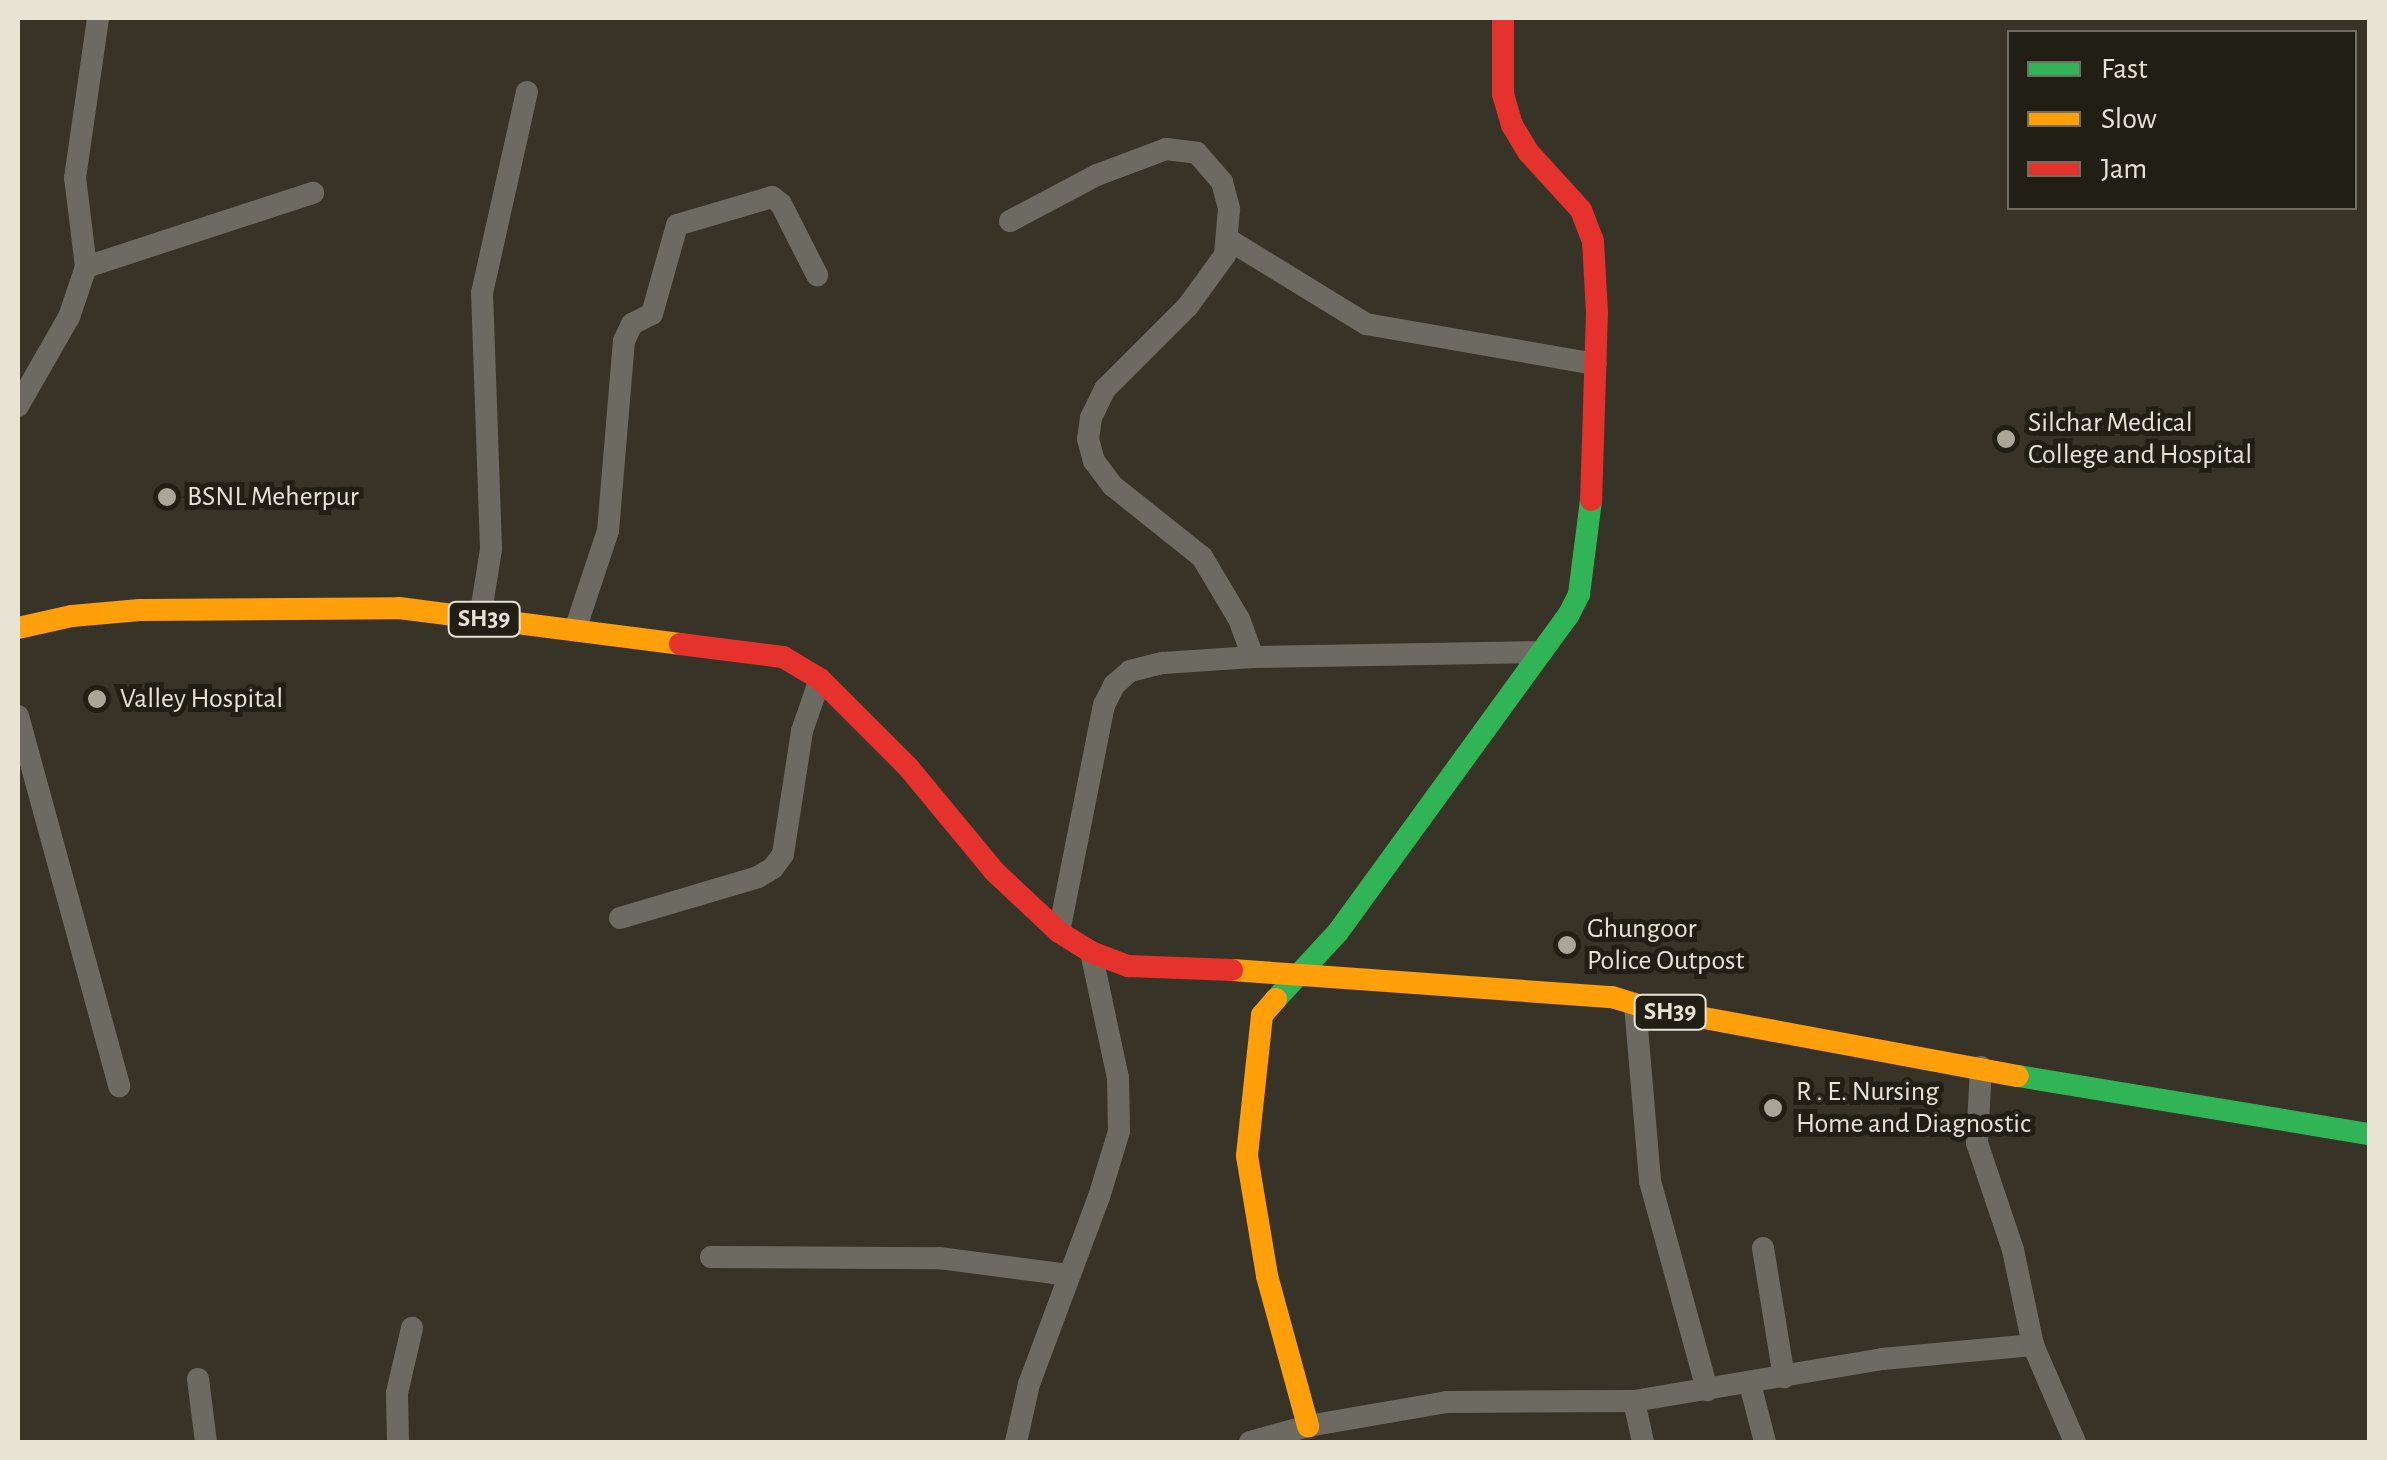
<!DOCTYPE html>
<style>
body{margin:0}
#map{position:relative;width:2387px;height:1460px;overflow:hidden;background:#373326;font-family:"Alegreya Sans",sans-serif}
div>[style]{position:absolute}
.street>*{height:22px;margin:-11px;padding:0 11px;transform-origin:11px;border-radius:11px;background:#6d6a61}
.fast>*{height:22px;margin:-11px;padding:0 11px;transform-origin:11px;border-radius:11px;background:#30b455}
.slow>*{height:22px;margin:-11px;padding:0 11px;transform-origin:11px;border-radius:11px;background:#ff9f0a}
.jam>*{height:22px;margin:-11px;padding:0 11px;transform-origin:11px;border-radius:11px;background:#e5322d}
.dots>*{width:28px;height:28px;translate:-50% -50%;box-sizing:border-box;border:5px solid #211f14;border-radius:50%}
span{translate:-50% -50%;white-space:nowrap;text-align:center;line-height:1.15;-webkit-text-stroke:10px #211f14;paint-order:stroke}
.shield-label span{padding:2px 8px;background:#211f14;border:2px solid;border-radius:8px;-webkit-text-stroke-width:0}
.shield-label{font-size:25px;color:#e7e4d6;font-weight:700}
.poi-label{font-size:28px;color:#e7e4d6}
.left{translate:0 -50%;text-align:left}
.frame{position:absolute;inset:0;border:20px solid #e7e4d6;pointer-events:none}
.legend{position:absolute;left:2007px;top:30px;width:350px;height:180px;box-sizing:border-box;background:#211f14;border:2px solid #706e62;margin:0;padding:12px 18px;list-style:none;font-size:30px;color:#e7e4d6}
.legend li{display:flex;align-items:center;gap:20px;height:50px}
.legend b{width:50px;border:2px solid #706e62}
</style>
<div id="map">
<div class="street">
<div style="left:1010px;top:221px;width:98px;rotate:-27.9deg"></div>
<div style="left:1097px;top:175px;width:74px;rotate:-20.6deg"></div>
<div style="left:1166px;top:149px;width:31px;rotate:7deg"></div>
<div style="left:1197px;top:153px;width:38px;rotate:49deg"></div>
<div style="left:1222px;top:182px;width:28px;rotate:75deg"></div>
<div style="left:1229px;top:209px;width:46px;rotate:95deg"></div>
<div style="left:1225px;top:255px;width:63px;rotate:126deg"></div>
<div style="left:1188px;top:306px;width:117px;rotate:135deg"></div>
<div style="left:1105px;top:389px;width:32px;rotate:116deg"></div>
<div style="left:1091px;top:418px;width:21px;rotate:98deg"></div>
<div style="left:1088px;top:439px;width:23px;rotate:75deg"></div>
<div style="left:1094px;top:461px;width:31px;rotate:53deg"></div>
<div style="left:1113px;top:486px;width:114px;rotate:38.6deg"></div>
<div style="left:1202px;top:557px;width:72px;rotate:59.2deg"></div>
<div style="left:1239px;top:619px;width:40px;rotate:69.8deg"></div>
<div style="left:1229px;top:240px;width:161px;rotate:31.5deg"></div>
<div style="left:1366px;top:324px;width:233px;rotate:9.9deg"></div>
<div style="left:86px;top:267px;width:239px;rotate:-18.1deg"></div>
<div style="left:18px;top:406px;width:103px;rotate:-60.2deg"></div>
<div style="left:69px;top:317px;width:53px;rotate:-71.2deg"></div>
<div style="left:86px;top:267px;width:90px;rotate:-97deg"></div>
<div style="left:75px;top:178px;width:162px;rotate:-81.8deg"></div>
<div style="left:480px;top:618px;width:70px;rotate:-80.9deg"></div>
<div style="left:491px;top:549px;width:256px;rotate:-92deg"></div>
<div style="left:482px;top:293px;width:206px;rotate:-77.4deg"></div>
<div style="left:575px;top:630px;width:104px;rotate:-71.6deg"></div>
<div style="left:608px;top:531px;width:191px;rotate:-85.2deg"></div>
<div style="left:624px;top:341px;width:19px;rotate:-65deg"></div>
<div style="left:632px;top:324px;width:22px;rotate:-27deg"></div>
<div style="left:652px;top:314px;width:92px;rotate:-74.3deg"></div>
<div style="left:677px;top:225px;width:99px;rotate:-16.4deg"></div>
<div style="left:772px;top:197px;width:11px;rotate:38deg"></div>
<div style="left:781px;top:204px;width:80px;rotate:63.1deg"></div>
<div style="left:18px;top:716px;width:384px;rotate:74.7deg"></div>
<div style="left:620px;top:918px;width:144px;rotate:-16.5deg"></div>
<div style="left:758px;top:877px;width:17px;rotate:-31deg"></div>
<div style="left:773px;top:868px;width:17px;rotate:-54deg"></div>
<div style="left:783px;top:854px;width:124px;rotate:-81.2deg"></div>
<div style="left:802px;top:731px;width:55px;rotate:-70.9deg"></div>
<div style="left:1059px;top:932px;width:231px;rotate:-78.8deg"></div>
<div style="left:1104px;top:705px;width:22px;rotate:-63deg"></div>
<div style="left:1114px;top:685px;width:21px;rotate:-41deg"></div>
<div style="left:1130px;top:671px;width:34px;rotate:-14deg"></div>
<div style="left:1163px;top:663px;width:90px;rotate:-3.8deg"></div>
<div style="left:1253px;top:657px;width:289px;rotate:-1deg"></div>
<div style="left:1635px;top:1005px;width:177px;rotate:85.1deg"></div>
<div style="left:1650px;top:1181px;width:217px;rotate:74.7deg"></div>
<div style="left:1981px;top:1067px;width:76px;rotate:93deg"></div>
<div style="left:1977px;top:1143px;width:113px;rotate:71.4deg"></div>
<div style="left:2013px;top:1250px;width:97px;rotate:78.1deg"></div>
<div style="left:1763px;top:1248px;width:131px;rotate:80.8deg"></div>
<div style="left:711px;top:1257px;width:228px;rotate:0.3deg"></div>
<div style="left:939px;top:1258px;width:130px;rotate:7.5deg"></div>
<div style="left:198px;top:1379px;width:64px;rotate:82.8deg"></div>
<div style="left:1750px;top:1384px;width:60px;rotate:75.5deg"></div>
<div style="left:1634px;top:1401px;width:42px;rotate:77.6deg"></div>
<div style="left:398px;top:1442px;width:49px;rotate:-91.2deg"></div>
<div style="left:397px;top:1393px;width:67px;rotate:-77deg"></div>
<div style="left:1016px;top:1442px;width:59px;rotate:-77.4deg"></div>
<div style="left:1029px;top:1384px;width:200px;rotate:-69.5deg"></div>
<div style="left:1099px;top:1197px;width:69px;rotate:-73.1deg"></div>
<div style="left:1119px;top:1131px;width:53px;rotate:-91.1deg"></div>
<div style="left:1118px;top:1078px;width:129px;rotate:-102.1deg"></div>
<div style="left:1250px;top:1442px;width:60px;rotate:-15.4deg"></div>
<div style="left:1308px;top:1426px;width:141px;rotate:-9.8deg"></div>
<div style="left:1447px;top:1402px;width:187px;rotate:-0.3deg"></div>
<div style="left:1634px;top:1401px;width:252px;rotate:-9.6deg"></div>
<div style="left:1882px;top:1359px;width:152px;rotate:-5.3deg"></div>
<div style="left:2033px;top:1345px;width:106px;rotate:66.6deg"></div>
</div>
<div class="fast">
<div style="left:1276px;top:999px;width:91px;rotate:-47.2deg"></div>
<div style="left:1338px;top:932px;width:391px;rotate:-54deg"></div>
<div style="left:1568px;top:616px;width:25px;rotate:-63deg"></div>
<div style="left:1579px;top:594px;width:95px;rotate:-82.7deg"></div>
<div style="left:2018px;top:1076px;width:357px;rotate:9.4deg"></div>
</div>
<div class="slow">
<div style="left:18px;top:628px;width:55px;rotate:-12.5deg"></div>
<div style="left:72px;top:616px;width:68px;rotate:-5deg"></div>
<div style="left:140px;top:610px;width:259px;rotate:-0.4deg"></div>
<div style="left:399px;top:608px;width:283px;rotate:7.3deg"></div>
<div style="left:1232px;top:970px;width:381px;rotate:4.1deg"></div>
<div style="left:1612px;top:997px;width:34px;rotate:17deg"></div>
<div style="left:1645px;top:1007px;width:379px;rotate:10.5deg"></div>
<div style="left:1276px;top:999px;width:21px;rotate:131deg"></div>
<div style="left:1262px;top:1015px;width:142px;rotate:96.1deg"></div>
<div style="left:1247px;top:1156px;width:122px;rotate:80.5deg"></div>
<div style="left:1267px;top:1276px;width:156px;rotate:74.7deg"></div>
</div>
<div class="jam">
<div style="left:1503px;top:18px;width:76px;rotate:90deg"></div>
<div style="left:1503px;top:94px;width:32px;rotate:74deg"></div>
<div style="left:1512px;top:125px;width:33px;rotate:59deg"></div>
<div style="left:1529px;top:153px;width:77px;rotate:47.6deg"></div>
<div style="left:1581px;top:210px;width:33px;rotate:69deg"></div>
<div style="left:1593px;top:241px;width:71px;rotate:86.8deg"></div>
<div style="left:1597px;top:312px;width:188px;rotate:91.8deg"></div>
<div style="left:680px;top:644px;width:104px;rotate:7.2deg"></div>
<div style="left:783px;top:657px;width:43px;rotate:30.7deg"></div>
<div style="left:820px;top:679px;width:124px;rotate:45deg"></div>
<div style="left:908px;top:767px;width:136px;rotate:50.4deg"></div>
<div style="left:995px;top:872px;width:88px;rotate:43.2deg"></div>
<div style="left:1059px;top:932px;width:38px;rotate:32deg"></div>
<div style="left:1091px;top:952px;width:40px;rotate:21deg"></div>
<div style="left:1128px;top:966px;width:104px;rotate:2.2deg"></div>
</div>
<div class="dots">
<div style="left:2006px;top:439px;background:#a9a698"></div>
<div style="left:167px;top:497px;background:#a9a698"></div>
<div style="left:97px;top:699px;background:#a9a698"></div>
<div style="left:1567px;top:945px;background:#a9a698"></div>
<div style="left:1773px;top:1108px;background:#a9a698"></div>
</div>
<div class="shield-label">
<span style="left:484px;top:619px">SH39</span>
<span style="left:1670px;top:1012px">SH39</span>
</div>
<div class="poi-label">
<span class="left" style="left:2028px;top:439px">Silchar Medical<br>College and Hospital</span>
<span class="left" style="left:187px;top:497px">BSNL Meherpur</span>
<span class="left" style="left:120px;top:699px">Valley Hospital</span>
<span class="left" style="left:1587px;top:945px">Ghungoor<br>Police Outpost</span>
<span class="left" style="left:1796px;top:1108px">R . E. Nursing<br>Home and Diagnostic</span>
</div>
<div class="frame"></div>
<ul class="legend">
<li><b style="height:12px;background:#30b455"></b>Fast</li>
<li><b style="height:12px;background:#ff9f0a"></b>Slow</li>
<li><b style="height:12px;background:#e5322d"></b>Jam</li>
</ul>
</div>
